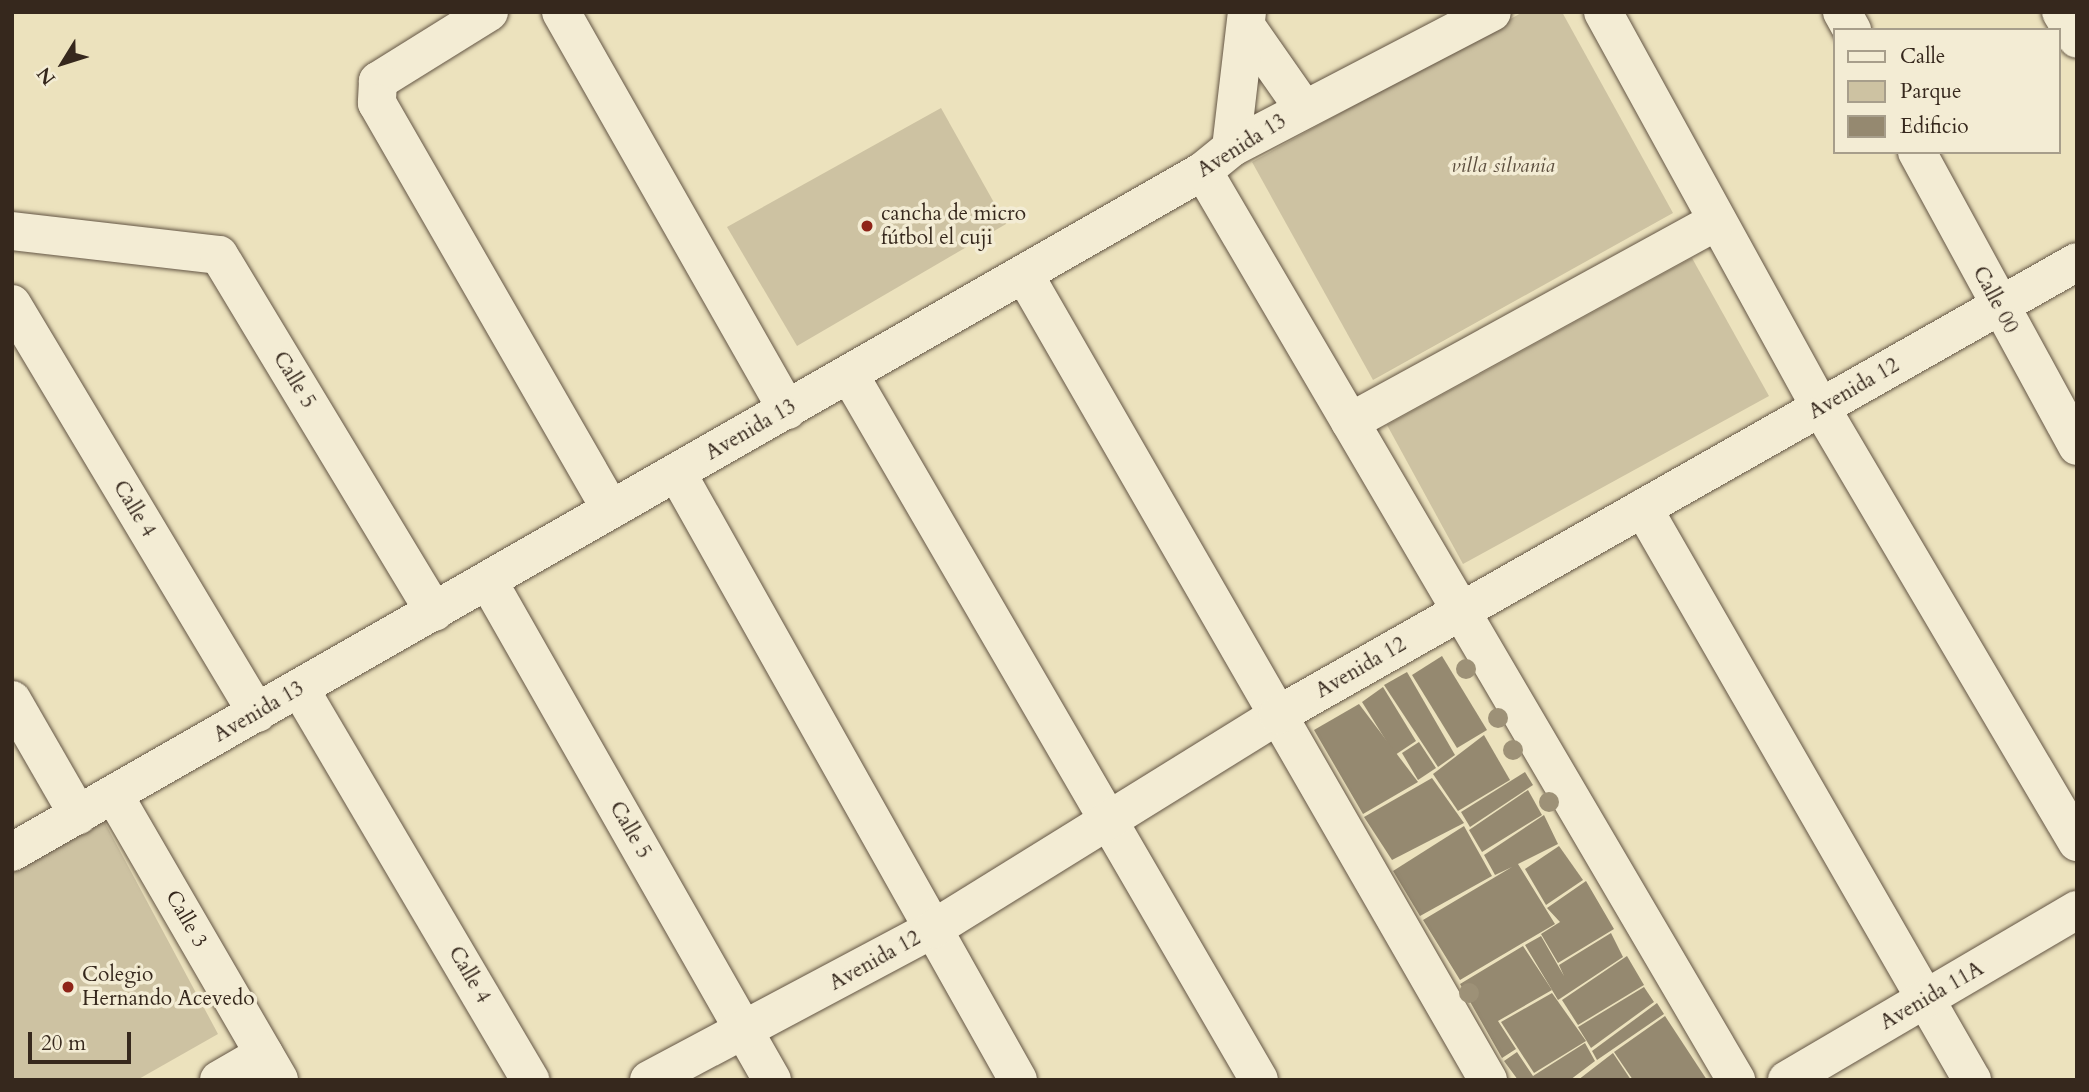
<!DOCTYPE html>
<meta charset="utf-8">
<style>
body{margin:0}
#map{position:relative;width:2089px;height:1092px;overflow:hidden;background:#ece2bd;font-family:Cardo,serif}
div>[style]{position:absolute}
.green>*{inset:0;background:#cdc2a2}
.building>*{inset:0;background:#958970}
.roads{filter:drop-shadow(0 0 2px #645645) drop-shadow(0 0 2px #645645)}
.minor>*{height:38px;margin:-19px;padding:0 19px;transform-origin:19px;border-radius:19px;background:#f3ecd4}
.trees>*{width:20px;height:20px;margin:-10px;border-radius:50%;background:#9d9177}
.dots>*{width:19px;height:19px;translate:-50% -50%;box-sizing:border-box;border:4px solid #f3ecd4;border-radius:50%}
span{translate:-50% -50%;white-space:nowrap;text-align:center;line-height:1.15;-webkit-text-stroke:7px #f3ecd4;paint-order:stroke}
.street-label{font-size:21px;color:#36281d}
.park-label{font-size:21px;color:#5c4e3e;font-style:italic}
.poi-label{font-size:21px;color:#36281d}
.left{translate:0 -50%;text-align:left}
.frame{position:absolute;inset:0;border:14px solid #36281d;pointer-events:none}
.legend{position:absolute;left:1833px;top:28px;width:228px;height:126px;box-sizing:border-box;background:#f3ecd4;border:2px solid #a79e8b;margin:0;padding:9px 12px;list-style:none;font-size:21px;color:#36281d}
.legend li{display:flex;align-items:center;gap:14px;height:35px}
.legend b{width:35px;border:2px solid #a79e8b}
.north{position:absolute;left:28px;top:28px;width:70px;height:70px;-webkit-text-stroke:5px #f3ecd4;paint-order:stroke;rotate:232deg;font-size:19px;font-weight:700;line-height:28px;text-align:center;color:#36281d}
.north::after{content:'';display:block;margin:auto;width:24px;height:32px;background:#36281d;clip-path:polygon(50% 0,100% 100%,50% 72%,0 100%)}
.scale{position:absolute;left:28px;top:1032px;width:103px;height:32px;box-sizing:border-box;border:4px solid #36281d;border-top:0;padding-left:9px;font-size:21px;line-height:24px;white-space:nowrap;color:#36281d;-webkit-text-stroke:5px #f3ecd4;paint-order:stroke}
</style>
<div id="map">
<div class="green">
<div style="clip-path:polygon(1523px 12px,1562px 12px,1673px 213px,1373px 380px,1252px 162px)"></div>
<div style="clip-path:polygon(941px 108px,1006px 224px,797px 346px,727px 227px)"></div>
<div style="clip-path:polygon(1692px 258px,1769px 396px,1463px 564px,1387px 425px)"></div>
<div style="clip-path:polygon(97px 808px,218px 1034px,137px 1080px,12px 1080px,12px 860px)"></div>
</div>
<div class="building">
<div style="clip-path:polygon(1442px 656px,1487px 730px,1457px 748px,1412px 675px)"></div>
<div style="clip-path:polygon(1407px 672px,1455px 755px,1438px 767px,1384px 685px)"></div>
<div style="clip-path:polygon(1383px 687px,1416px 741px,1395px 755px,1362px 702px)"></div>
<div style="clip-path:polygon(1359px 704px,1418px 782px,1363px 814px,1314px 730px)"></div>
<div style="clip-path:polygon(1484px 735px,1510px 780px,1458px 811px,1433px 774px)"></div>
<div style="clip-path:polygon(1419px 742px,1436px 768px,1418px 780px,1402px 753px)"></div>
<div style="clip-path:polygon(1525px 772px,1533px 785px,1470px 827px,1461px 812px)"></div>
<div style="clip-path:polygon(1432px 778px,1464px 823px,1392px 860px,1364px 817px)"></div>
<div style="clip-path:polygon(1528px 790px,1542px 815px,1482px 852px,1469px 830px)"></div>
<div style="clip-path:polygon(1544px 815px,1558px 844px,1518px 864px,1555px 924px,1460px 980px,1423px 920px,1512px 867px,1495px 875px,1484px 855px)"></div>
<div style="clip-path:polygon(1464px 826px,1492px 876px,1420px 916px,1393px 871px)"></div>
<div style="clip-path:polygon(1559px 846px,1583px 880px,1546px 905px,1525px 869px)"></div>
<div style="clip-path:polygon(1586px 881px,1614px 929px,1558px 963px,1541px 934px,1560px 922px,1547px 908px)"></div>
<div style="clip-path:polygon(1611px 933px,1623px 957px,1558px 1000px,1525px 945px,1541px 936px,1564px 976px,1559px 965px)"></div>
<div style="clip-path:polygon(1523px 946px,1552px 990px,1498px 1021px,1516px 1049px,1502px 1058px,1460px 984px)"></div>
<div style="clip-path:polygon(1627px 956px,1644px 985px,1578px 1025px,1562px 1000px)"></div>
<div style="clip-path:polygon(1644px 987px,1654px 1002px,1591px 1048px,1578px 1027px)"></div>
<div style="clip-path:polygon(1552px 993px,1586px 1041px,1534px 1073px,1501px 1022px)"></div>
<div style="clip-path:polygon(1657px 1003px,1664px 1014px,1597px 1060px,1592px 1051px)"></div>
<div style="clip-path:polygon(1665px 1016px,1707px 1080px,1633px 1080px,1614px 1052px)"></div>
<div style="clip-path:polygon(1585px 1043px,1595px 1061px,1570px 1080px,1518px 1080px,1504px 1061px,1517px 1052px,1533px 1076px)"></div>
<div style="clip-path:polygon(1613px 1053px,1631px 1080px,1578px 1080px)"></div>
</div>
<div class="roads">
<div class="minor">
<div style="left:489px;top:12px;width:131px;rotate:148.1deg"></div>
<div style="left:378px;top:81px;width:22px;rotate:93deg"></div>
<div style="left:377px;top:103px;width:469px;rotate:60.1deg"></div>
<div style="left:561px;top:12px;width:458px;rotate:60.4deg"></div>
<div style="left:1603px;top:12px;width:452px;rotate:61.2deg"></div>
<div style="left:1821px;top:408px;width:504px;rotate:59.47deg"></div>
<div style="left:1842px;top:12px;width:21px;rotate:61deg"></div>
<div style="left:2061px;top:12px;width:31px;rotate:59deg"></div>
<div style="left:1248px;top:29px;width:98px;rotate:55deg"></div>
<div style="left:1231px;top:148px;width:137px;rotate:-83.3deg"></div>
<div style="left:1917px;top:152px;width:335px;rotate:61.4deg"></div>
<div style="left:1203px;top:171px;width:1054px;rotate:59.61deg"></div>
<div style="left:12px;top:231px;width:208px;rotate:6.6deg"></div>
<div style="left:219px;top:255px;width:417px;rotate:58.9deg"></div>
<div style="left:1024px;top:274px;width:930px;rotate:60.07deg"></div>
<div style="left:12px;top:304px;width:477px;rotate:59.1deg"></div>
<div style="left:849px;top:374px;width:816px;rotate:59.85deg"></div>
<div style="left:1350px;top:422px;width:417px;rotate:-28.7deg"></div>
<div style="left:677px;top:473px;width:696px;rotate:60.67deg"></div>
<div style="left:1643px;top:508px;width:660px;rotate:60.09deg"></div>
<div style="left:488px;top:581px;width:574px;rotate:60.35deg"></div>
<div style="left:300px;top:689px;width:454px;rotate:59.5deg"></div>
<div style="left:12px;top:700px;width:133px;rotate:60.1deg"></div>
<div style="left:114px;top:795px;width:329px;rotate:59.9deg"></div>
<div style="left:12px;top:852px;width:1372px;rotate:-29.76deg"></div>
<div style="left:1203px;top:171px;width:36px;rotate:-39deg"></div>
<div style="left:1231px;top:148px;width:294px;rotate:-27.5deg"></div>
<div style="left:219px;top:1080px;width:52px;rotate:-30deg"></div>
<div style="left:649px;top:1080px;width:322px;rotate:-28deg"></div>
<div style="left:933px;top:929px;width:406px;rotate:-31.8deg"></div>
<div style="left:1278px;top:715px;width:918px;rotate:-29.55deg"></div>
<div style="left:1787px;top:1080px;width:336px;rotate:-30.4deg"></div>
</div>
</div>
<div class="trees">
<div style="left:1466px;top:669px"></div>
<div style="left:1498px;top:718px"></div>
<div style="left:1513px;top:750px"></div>
<div style="left:1549px;top:802px"></div>
<div style="left:1469px;top:993px"></div>
</div>
<div class="dots">
<div style="left:867px;top:226px;background:#8f2418"></div>
<div style="left:68px;top:987px;background:#8f2418"></div>
</div>
<div class="street-label">
<span style="left:1242px;top:146px;rotate:-32deg">Avenida 13</span>
<span style="left:1995px;top:300px;rotate:62deg">Calle 00</span>
<span style="left:294px;top:380px;rotate:59deg">Calle 5</span>
<span style="left:1854px;top:389px;rotate:-30deg">Avenida 12</span>
<span style="left:751px;top:430px;rotate:-30deg">Avenida 13</span>
<span style="left:134px;top:509px;rotate:59deg">Calle 4</span>
<span style="left:1361px;top:668px;rotate:-30deg">Avenida 12</span>
<span style="left:259px;top:712px;rotate:-30deg">Avenida 13</span>
<span style="left:630px;top:830px;rotate:60deg">Calle 5</span>
<span style="left:186px;top:919px;rotate:60deg">Calle 3</span>
<span style="left:875px;top:961px;rotate:-29deg">Avenida 12</span>
<span style="left:469px;top:975px;rotate:60deg">Calle 4</span>
<span style="left:1932px;top:996px;rotate:-30deg">Avenida 11A</span>
</div>
<div class="park-label">
<span style="left:1503px;top:166px">villa silvania</span>
</div>
<div class="poi-label">
<span class="left" style="left:881px;top:226px">cancha de micro<br>fútbol el cuji</span>
<span class="left" style="left:82px;top:987px">Colegio<br>Hernando Acevedo</span>
</div>
<div class="frame"></div>
<ul class="legend">
<li><b style="height:9px;background:#f3ecd4"></b>Calle</li>
<li><b style="height:19px;background:#cdc2a2"></b>Parque</li>
<li><b style="height:19px;background:#958970"></b>Edificio</li>
</ul>
<div class="north">N</div>
<div class="scale">20 m</div>
</div>
